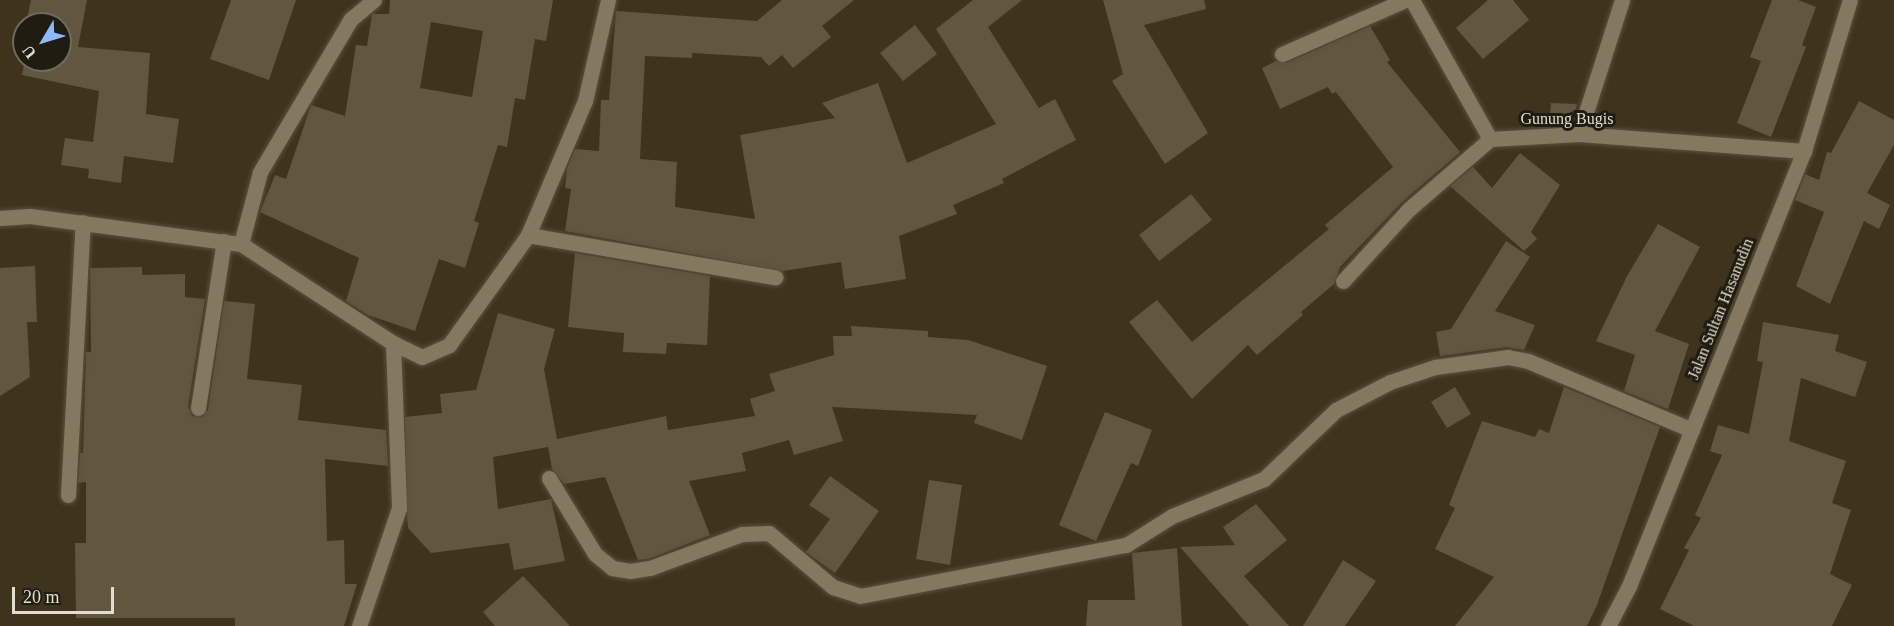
<!DOCTYPE html>
<style>
body{margin:0}
#map{position:relative;width:1894px;height:626px;overflow:hidden;background:#3e341e;font-family:"Times New Roman",serif}
div>[style]{position:absolute}
.building>*{inset:0;background:#61563f}
.roads{filter:drop-shadow(0 0 2px #5a513f) drop-shadow(0 0 2px #5a513f)}
.street>*{height:15px;margin:-7.5px;padding:0 7.5px;transform-origin:7.5px;border-radius:7.5px;background:#847960}
span{translate:-50% -50%;white-space:nowrap;text-align:center;line-height:1.15;-webkit-text-stroke:6px #211c12;paint-order:stroke}
.street-label{font-size:16px;color:#e3ddd0}
.north{position:absolute;left:12px;top:12px;width:60px;height:60px;box-sizing:border-box;background:#211c12;border:2px solid #6f695e;border-radius:50%;rotate:232deg;font-size:16px;font-weight:700;line-height:24px;text-align:center;color:#e3ddd0}
.north::after{content:'';display:block;margin:auto;width:21px;height:27px;background:#8eb9fc;clip-path:polygon(50% 0,100% 100%,50% 72%,0 100%)}
.scale{position:absolute;left:12px;top:587px;width:102px;height:27px;box-sizing:border-box;border:3px solid #e3ddd0;border-top:0;padding-left:8px;font-size:18px;line-height:21px;white-space:nowrap;color:#e3ddd0;-webkit-text-stroke:4px #211c12;paint-order:stroke}
</style>
<div id="map">
<div class="building">
<div style="clip-path:polygon(31px 0,87px 0,78px 47px,150px 53px,146px 114px,179px 119px,173px 163px,124px 156px,121px 183px,88px 178px,89px 169px,61px 165px,65px 138px,93px 142px,99px 91px,22px 75px,25px 60px,60px 60px,60px 24px,26px 24px)"></div>
<div style="clip-path:polygon(231px 0,296px 0,269px 80px,210px 59px)"></div>
<div style="clip-path:polygon(evenodd,390px 0,553px 0,546px 41px,535px 39px,525px 100px,515px 98px,507px 147px,498px 145px,474px 221px,479px 223px,465px 268px,439px 259px,415px 331px,368px 315px,346px 301px,359px 258px,260px 212px,275px 175px,286px 179px,311px 105px,345px 116px,356px 45px,367px 46px,372px 14px,389px 14px,390px 0,431px 22px,483px 31px,472px 97px,420px 88px,431px 22px)"></div>
<div style="clip-path:polygon(782px 0,854px 0,822px 26px,831px 37px,793px 68px,782px 55px,769px 66px,761px 57px,692px 53px,692px 58px,645px 56px,640px 159px,677px 162px,675px 207px,755px 219px,740px 135px,835px 118px,822px 103px,878px 83px,907px 163px,996px 124px,936px 29px,973px 0,1022px 0,988px 27px,1039px 108px,1055px 99px,1076px 140px,1002px 179px,1004px 183px,953px 205px,957px 214px,899px 236px,906px 279px,845px 289px,841px 262px,783px 271px,565px 231px,571px 189px,565px 188px,567px 168px,575px 149px,599px 151px,601px 100px,609px 100px,616px 11px,757px 21px)"></div>
<div style="clip-path:polygon(1103px 0,1204px 0,1206px 9px,1144px 25px,1208px 133px,1165px 164px,1112px 81px,1123px 74px)"></div>
<div style="clip-path:polygon(1488px 0,1513px 0,1529px 20px,1483px 59px,1456px 28px)"></div>
<div style="clip-path:polygon(1772px 0,1798px 0,1816px 7px,1802px 45px,1806px 47px,1771px 137px,1737px 123px,1761px 61px,1750px 57px)"></div>
<div style="clip-path:polygon(915px 25px,937px 54px,903px 81px,880px 53px)"></div>
<div style="clip-path:polygon(1370px 26px,1390px 60px,1387px 62px,1460px 152px,1402px 202px,1340px 267px,1334px 284px,1301px 312px,1303px 315px,1257px 355px,1248px 345px,1192px 399px,1129px 322px,1157px 300px,1192px 342px,1329px 229px,1325px 225px,1393px 167px,1336px 92px,1332px 94px,1328px 87px,1280px 109px,1262px 68px,1276px 61px,1286px 63px)"></div>
<div style="clip-path:polygon(1859px 101px,1894px 120px,1894px 145px,1867px 193px,1890px 205px,1879px 229px,1864px 221px,1830px 304px,1796px 286px,1824px 212px,1795px 200px,1805px 174px,1819px 180px,1827px 152px,1831px 153px)"></div>
<div style="clip-path:polygon(1551px 103px,1577px 104px,1572px 125px,1549px 126px)"></div>
<div style="clip-path:polygon(1520px 153px,1560px 185px,1531px 232px,1537px 239px,1524px 251px,1450px 186px,1473px 167px,1492px 188px)"></div>
<div style="clip-path:polygon(1191px 194px,1212px 220px,1159px 261px,1139px 235px)"></div>
<div style="clip-path:polygon(1658px 224px,1700px 247px,1655px 331px,1689px 344px,1668px 409px,1624px 391px,1635px 355px,1596px 341px,1627px 276px)"></div>
<div style="clip-path:polygon(1506px 241px,1530px 257px,1495px 311px,1535px 325px,1524px 350px,1507px 347px,1440px 356px,1436px 332px,1451px 329px)"></div>
<div style="clip-path:polygon(575px 253px,710px 276px,707px 345px,667px 343px,666px 354px,623px 352px,624px 333px,568px 327px)"></div>
<div style="clip-path:polygon(35px 266px,37px 322px,27px 322px,30px 377px,0 396px,0 268px)"></div>
<div style="clip-path:polygon(142px 267px,142px 275px,185px 274px,185px 297px,205px 299px,188px 406px,192px 416px,202px 417px,208px 410px,224px 301px,255px 304px,247px 379px,302px 385px,298px 420px,386px 430px,388px 466px,325px 459px,327px 541px,344px 540px,345px 584px,357px 584px,344px 626px,235px 626px,235px 618px,76px 618px,75px 543px,86px 543px,86px 482px,78px 483px,80px 453px,83px 453px,86px 352px,91px 352px,90px 268px)"></div>
<div style="clip-path:polygon(498px 313px,555px 329px,544px 369px,557px 439px,666px 416px,668px 430px,755px 416px,750px 399px,775px 391px,769px 374px,834px 355px,833px 336px,852px 336px,851px 326px,928px 331px,928px 337px,968px 340px,1047px 366px,1022px 440px,974px 423px,977px 415px,832px 407px,843px 441px,794px 455px,789px 440px,742px 453px,746px 471px,689px 481px,710px 535px,648px 559px,638px 560px,605px 477px,564px 484px,552px 469px,548px 447px,493px 457px,498px 509px,551px 499px,565px 561px,514px 570px,509px 543px,431px 553px,408px 528px,407px 515px,405px 417px,442px 413px,440px 394px,476px 390px)"></div>
<div style="clip-path:polygon(1763px 322px,1839px 335px,1835px 351px,1867px 362px,1855px 397px,1801px 378px,1789px 441px,1846px 461px,1832px 503px,1851px 510px,1830px 574px,1852px 585px,1832px 626px,1694px 626px,1660px 609px,1689px 550px,1684px 548px,1701px 518px,1695px 515px,1722px 455px,1710px 451px,1718px 425px,1749px 434px,1763px 362px,1757px 361px)"></div>
<div style="clip-path:polygon(1455px 387px,1471px 414px,1447px 428px,1431px 402px)"></div>
<div style="clip-path:polygon(1564px 387px,1660px 427px,1597px 605px,1587px 626px,1455px 626px,1494px 577px,1435px 549px,1455px 508px,1449px 505px,1482px 421px,1535px 437px,1539px 429px,1549px 433px)"></div>
<div style="clip-path:polygon(1105px 412px,1152px 430px,1138px 466px,1131px 463px,1096px 541px,1059px 525px)"></div>
<div style="clip-path:polygon(830px 476px,879px 511px,835px 573px,806px 552px,830px 519px,809px 505px)"></div>
<div style="clip-path:polygon(929px 480px,962px 485px,950px 565px,916px 559px)"></div>
<div style="clip-path:polygon(1256px 504px,1287px 540px,1244px 576px,1289px 626px,1249px 626px,1180px 547px,1235px 545px,1223px 527px)"></div>
<div style="clip-path:polygon(1177px 548px,1182px 626px,1086px 626px,1088px 600px,1135px 600px,1132px 553px)"></div>
<div style="clip-path:polygon(1343px 560px,1376px 581px,1345px 626px,1303px 626px)"></div>
<div style="clip-path:polygon(523px 576px,570px 626px,495px 626px,483px 612px)"></div>
</div>
<div class="roads">
<div class="street">
<div style="left:1412px;top:0;width:159px;rotate:60.7deg"></div>
<div style="left:1490px;top:139px;width:89px;rotate:-3.2deg"></div>
<div style="left:1579px;top:134px;width:226px;rotate:4.3deg"></div>
<div style="left:1282px;top:54px;width:134px;rotate:-23.7deg"></div>
<div style="left:1579px;top:134px;width:141px;rotate:-72.2deg"></div>
<div style="left:0;top:218px;width:30px;rotate:-4deg"></div>
<div style="left:30px;top:216px;width:213px;rotate:7.6deg"></div>
<div style="left:241px;top:244px;width:181px;rotate:33.1deg"></div>
<div style="left:393px;top:343px;width:165px;rotate:87.9deg"></div>
<div style="left:399px;top:508px;width:125px;rotate:108.7deg"></div>
<div style="left:528px;top:235px;width:251px;rotate:9.7deg"></div>
<div style="left:241px;top:244px;width:74px;rotate:-75.2deg"></div>
<div style="left:260px;top:172px;width:178px;rotate:-59.3deg"></div>
<div style="left:351px;top:19px;width:30px;rotate:-40deg"></div>
<div style="left:1343px;top:281px;width:98px;rotate:-47.5deg"></div>
<div style="left:1409px;top:209px;width:107px;rotate:-40.8deg"></div>
<div style="left:393px;top:343px;width:32px;rotate:26deg"></div>
<div style="left:422px;top:357px;width:30px;rotate:-24deg"></div>
<div style="left:449px;top:345px;width:135px;rotate:-54.3deg"></div>
<div style="left:528px;top:235px;width:146px;rotate:-67deg"></div>
<div style="left:585px;top:101px;width:104px;rotate:-77.2deg"></div>
<div style="left:198px;top:408px;width:169px;rotate:-81.2deg"></div>
<div style="left:549px;top:478px;width:89px;rotate:58.8deg"></div>
<div style="left:595px;top:554px;width:22px;rotate:39deg"></div>
<div style="left:612px;top:568px;width:18px;rotate:9deg"></div>
<div style="left:630px;top:571px;width:20px;rotate:-9deg"></div>
<div style="left:650px;top:568px;width:98px;rotate:-20.3deg"></div>
<div style="left:742px;top:534px;width:27px;rotate:-2deg"></div>
<div style="left:769px;top:533px;width:84px;rotate:40.2deg"></div>
<div style="left:833px;top:587px;width:28px;rotate:18deg"></div>
<div style="left:860px;top:596px;width:271px;rotate:-10.9deg"></div>
<div style="left:1126px;top:545px;width:54px;rotate:-32.2deg"></div>
<div style="left:1172px;top:516px;width:99px;rotate:-21.9deg"></div>
<div style="left:1264px;top:479px;width:100px;rotate:-43.8deg"></div>
<div style="left:1336px;top:410px;width:61px;rotate:-27.4deg"></div>
<div style="left:1390px;top:382px;width:47px;rotate:-18.4deg"></div>
<div style="left:1435px;top:367px;width:74px;rotate:-7.8deg"></div>
<div style="left:1508px;top:357px;width:20px;rotate:11deg"></div>
<div style="left:1528px;top:361px;width:178px;rotate:22.8deg"></div>
<div style="left:68px;top:495px;width:273px;rotate:-86.9deg"></div>
<div style="left:1608px;top:626px;width:45px;rotate:-62.3deg"></div>
<div style="left:1629px;top:586px;width:469px;rotate:-68.1deg"></div>
<div style="left:1804px;top:151px;width:158px;rotate:-73.1deg"></div>
</div>
</div>
<div class="street-label">
<span style="left:1567px;top:119px">Gunung Bugis</span>
<span style="left:1721px;top:309px;rotate:-68deg">Jalan Sultan Hasanudin</span>
</div>
<div class="north">U</div>
<div class="scale">20 m</div>
</div>
